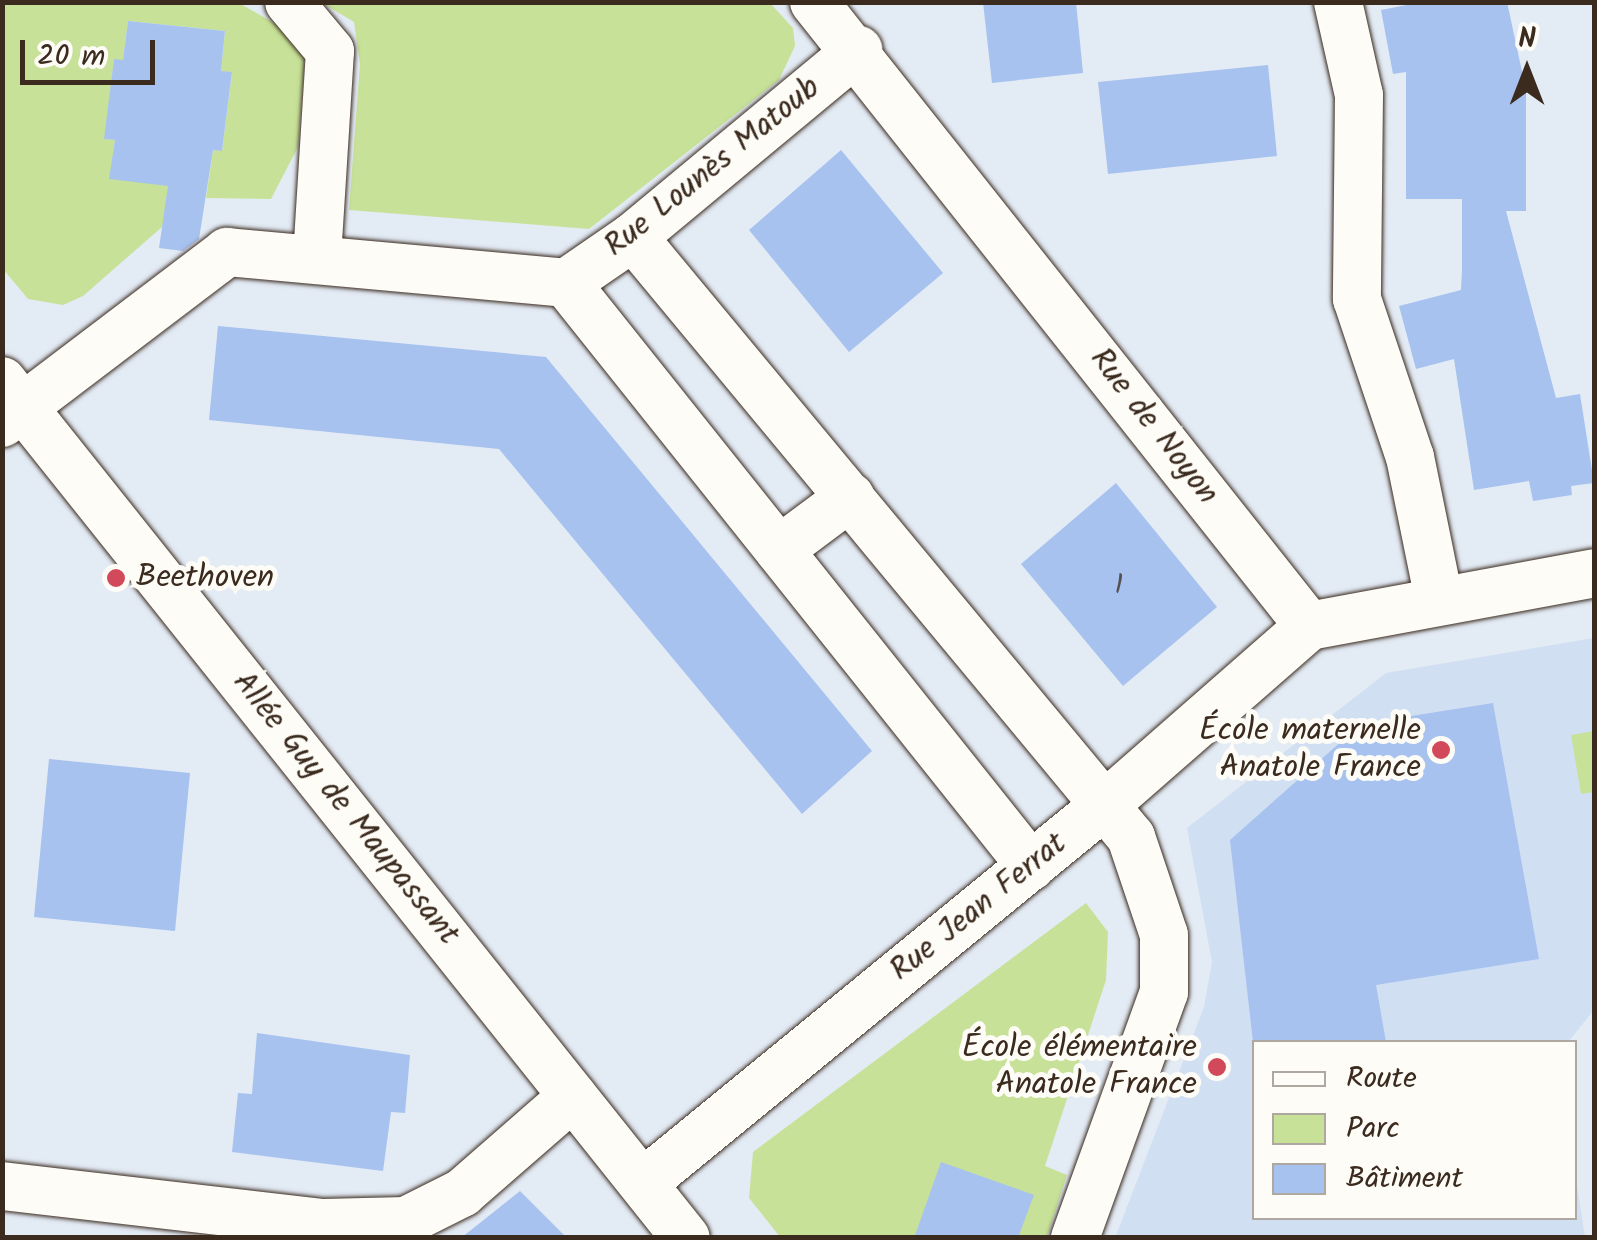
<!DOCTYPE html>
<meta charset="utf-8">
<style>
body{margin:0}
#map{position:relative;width:1597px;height:1240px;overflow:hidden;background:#e3ebf5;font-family:Kalam,sans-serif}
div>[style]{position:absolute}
.built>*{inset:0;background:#d1dff3}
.green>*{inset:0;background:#c7e298}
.building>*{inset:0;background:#a7c2ef}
.roads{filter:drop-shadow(0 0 2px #3b2a1e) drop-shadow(0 0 2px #3b2a1e)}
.street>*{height:48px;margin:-24px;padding:0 24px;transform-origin:24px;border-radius:24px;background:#fdfcf7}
.dots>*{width:28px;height:28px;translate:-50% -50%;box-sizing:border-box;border:5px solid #fdfcf7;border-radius:50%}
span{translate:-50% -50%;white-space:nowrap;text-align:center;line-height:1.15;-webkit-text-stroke:10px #fdfcf7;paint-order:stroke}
.number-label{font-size:28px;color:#565052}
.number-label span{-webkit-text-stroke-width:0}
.street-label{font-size:32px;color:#3b2a1e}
.poi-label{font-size:32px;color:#3b2a1e}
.left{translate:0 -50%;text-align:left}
.right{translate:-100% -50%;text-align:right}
.frame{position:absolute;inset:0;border:5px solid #3b2a1e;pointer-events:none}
.legend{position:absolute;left:1252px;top:1040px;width:325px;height:180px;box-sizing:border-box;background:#fdfcf7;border:2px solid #afa8a0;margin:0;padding:12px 18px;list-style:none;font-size:30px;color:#3b2a1e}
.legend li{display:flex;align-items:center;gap:20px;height:50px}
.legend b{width:50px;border:2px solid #afa8a0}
.north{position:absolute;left:1477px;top:20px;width:100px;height:100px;-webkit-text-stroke:8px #fdfcf7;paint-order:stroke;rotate:0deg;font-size:28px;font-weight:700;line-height:40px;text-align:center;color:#3b2a1e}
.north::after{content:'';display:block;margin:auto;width:35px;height:45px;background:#3b2a1e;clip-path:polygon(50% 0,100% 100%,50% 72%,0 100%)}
.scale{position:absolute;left:20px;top:40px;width:135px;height:45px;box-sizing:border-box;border:5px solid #3b2a1e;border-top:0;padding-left:12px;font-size:30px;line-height:35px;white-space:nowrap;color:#3b2a1e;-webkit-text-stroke:8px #fdfcf7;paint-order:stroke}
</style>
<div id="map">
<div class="built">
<div style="clip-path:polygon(1594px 638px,1594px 1010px,1568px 1042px,1254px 1042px,1254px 1218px,1574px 1218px,1575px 1173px,1585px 1237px,1115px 1238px,1204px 1007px,1212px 962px,1187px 828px,1386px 673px)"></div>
</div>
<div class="green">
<div style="clip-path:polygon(2px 3px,239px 3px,297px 36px,305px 58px,298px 147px,271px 199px,206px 198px,213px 150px,222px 151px,232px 73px,221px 71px,225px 31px,128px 21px,123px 60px,114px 60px,105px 139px,115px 140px,110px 178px,173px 186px,162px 227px,83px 296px,63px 305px,28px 299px,3px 269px)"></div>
<div style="clip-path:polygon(322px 3px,770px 3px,793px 28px,795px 46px,779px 80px,589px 229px,349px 210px,360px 64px,354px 22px)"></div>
<div style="clip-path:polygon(1594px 731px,1594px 792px,1581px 794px,1571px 735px)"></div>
<div style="clip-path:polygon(1086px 903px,1108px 932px,1106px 980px,1045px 1166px,1067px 1175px,1047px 1237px,780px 1237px,749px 1198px,753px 1152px)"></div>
</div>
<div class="building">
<div style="clip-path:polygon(983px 2px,1076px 2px,1083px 73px,992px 83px)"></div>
<div style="clip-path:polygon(1422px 2px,1507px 2px,1526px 90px,1526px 211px,1506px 211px,1556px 398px,1580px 394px,1594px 483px,1571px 486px,1572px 495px,1533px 501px,1529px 481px,1474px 490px,1454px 359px,1416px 369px,1399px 306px,1461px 290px,1462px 269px,1462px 199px,1406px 199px,1406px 72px,1393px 74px,1381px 10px)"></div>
<div style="clip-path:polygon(128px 21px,225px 31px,221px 71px,232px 72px,222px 151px,213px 150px,199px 239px,183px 251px,159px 248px,168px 186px,109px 179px,115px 140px,104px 139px,114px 59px,123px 60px)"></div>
<div style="clip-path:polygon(1268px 65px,1277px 156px,1108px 174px,1098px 82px)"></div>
<div style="clip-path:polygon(841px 150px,943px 273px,849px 352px,749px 230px)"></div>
<div style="clip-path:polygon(218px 326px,546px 357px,872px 751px,802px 814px,499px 449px,209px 420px)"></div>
<div style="clip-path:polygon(1116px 483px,1217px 607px,1123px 686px,1021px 564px)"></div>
<div style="clip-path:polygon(1493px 703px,1539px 959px,1376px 985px,1386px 1042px,1253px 1042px,1230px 840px,1361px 724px)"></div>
<div style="clip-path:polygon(49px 759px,190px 773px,175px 931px,34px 917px)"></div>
<div style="clip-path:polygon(257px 1033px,410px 1055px,405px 1113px,391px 1112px,383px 1171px,232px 1152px,238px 1093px,252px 1094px)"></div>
<div style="clip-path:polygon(941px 1162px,1034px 1195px,1018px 1238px,914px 1238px)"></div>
<div style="clip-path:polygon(520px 1191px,567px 1238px,461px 1238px)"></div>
</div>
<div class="roads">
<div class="street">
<div style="left:289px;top:2px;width:64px;rotate:50.1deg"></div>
<div style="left:330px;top:51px;width:209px;rotate:93.6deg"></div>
<div style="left:814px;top:2px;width:796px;rotate:51.58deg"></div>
<div style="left:1338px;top:2px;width:95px;rotate:77.3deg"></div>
<div style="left:1359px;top:95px;width:204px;rotate:90.6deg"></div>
<div style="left:1357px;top:299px;width:167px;rotate:71.5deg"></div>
<div style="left:1410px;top:457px;width:145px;rotate:78.5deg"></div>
<div style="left:633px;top:237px;width:780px;rotate:50.31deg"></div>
<div style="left:1131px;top:837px;width:103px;rotate:71.4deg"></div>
<div style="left:1164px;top:935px;width:57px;rotate:90deg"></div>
<div style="left:1164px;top:992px;width:262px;rotate:109.9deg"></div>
<div style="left:566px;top:283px;width:746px;rotate:51.42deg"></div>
<div style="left:566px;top:283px;width:81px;rotate:-34.5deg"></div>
<div style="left:633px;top:237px;width:293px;rotate:-39.7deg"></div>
<div style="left:2px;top:381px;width:1096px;rotate:51.41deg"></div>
<div style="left:2px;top:423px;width:283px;rotate:-37.2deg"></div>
<div style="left:227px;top:252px;width:340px;rotate:5.2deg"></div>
<div style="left:779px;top:550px;width:89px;rotate:-36.7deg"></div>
<div style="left:1309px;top:626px;width:290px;rotate:-10.5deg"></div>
<div style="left:643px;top:1183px;width:598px;rotate:-39.3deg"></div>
<div style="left:1106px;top:804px;width:270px;rotate:-41.2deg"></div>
<div style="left:2px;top:1186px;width:323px;rotate:6.6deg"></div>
<div style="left:323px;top:1223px;width:83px;rotate:-1.4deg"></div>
<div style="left:406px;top:1221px;width:63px;rotate:-26.6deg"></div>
<div style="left:462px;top:1193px;width:147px;rotate:-41.1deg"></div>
</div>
</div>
<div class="dots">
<div style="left:116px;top:578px;background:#d1495b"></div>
<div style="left:1441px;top:750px;background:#d1495b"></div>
<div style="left:1217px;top:1067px;background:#d1495b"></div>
</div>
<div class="number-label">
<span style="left:1119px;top:586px">1</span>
</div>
<div class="street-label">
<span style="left:713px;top:168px;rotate:-39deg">Rue Lounès Matoub</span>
<span style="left:1153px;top:427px;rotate:52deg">Rue de Noyon</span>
<span style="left:345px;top:809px;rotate:51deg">Allée Guy de Maupassant</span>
<span style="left:979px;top:908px;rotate:-39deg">Rue Jean Ferrat</span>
</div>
<div class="poi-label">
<span class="left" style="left:136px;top:578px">Beethoven</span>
<span class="right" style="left:1421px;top:750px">École maternelle<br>Anatole France</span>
<span class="right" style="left:1197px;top:1067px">École élémentaire<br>Anatole France</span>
</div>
<div class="frame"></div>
<ul class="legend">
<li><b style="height:12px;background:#fdfcf7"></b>Route</li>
<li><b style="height:28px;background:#c7e298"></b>Parc</li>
<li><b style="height:28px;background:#a7c2ef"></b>Bâtiment</li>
</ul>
<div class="north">N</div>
<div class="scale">20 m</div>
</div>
